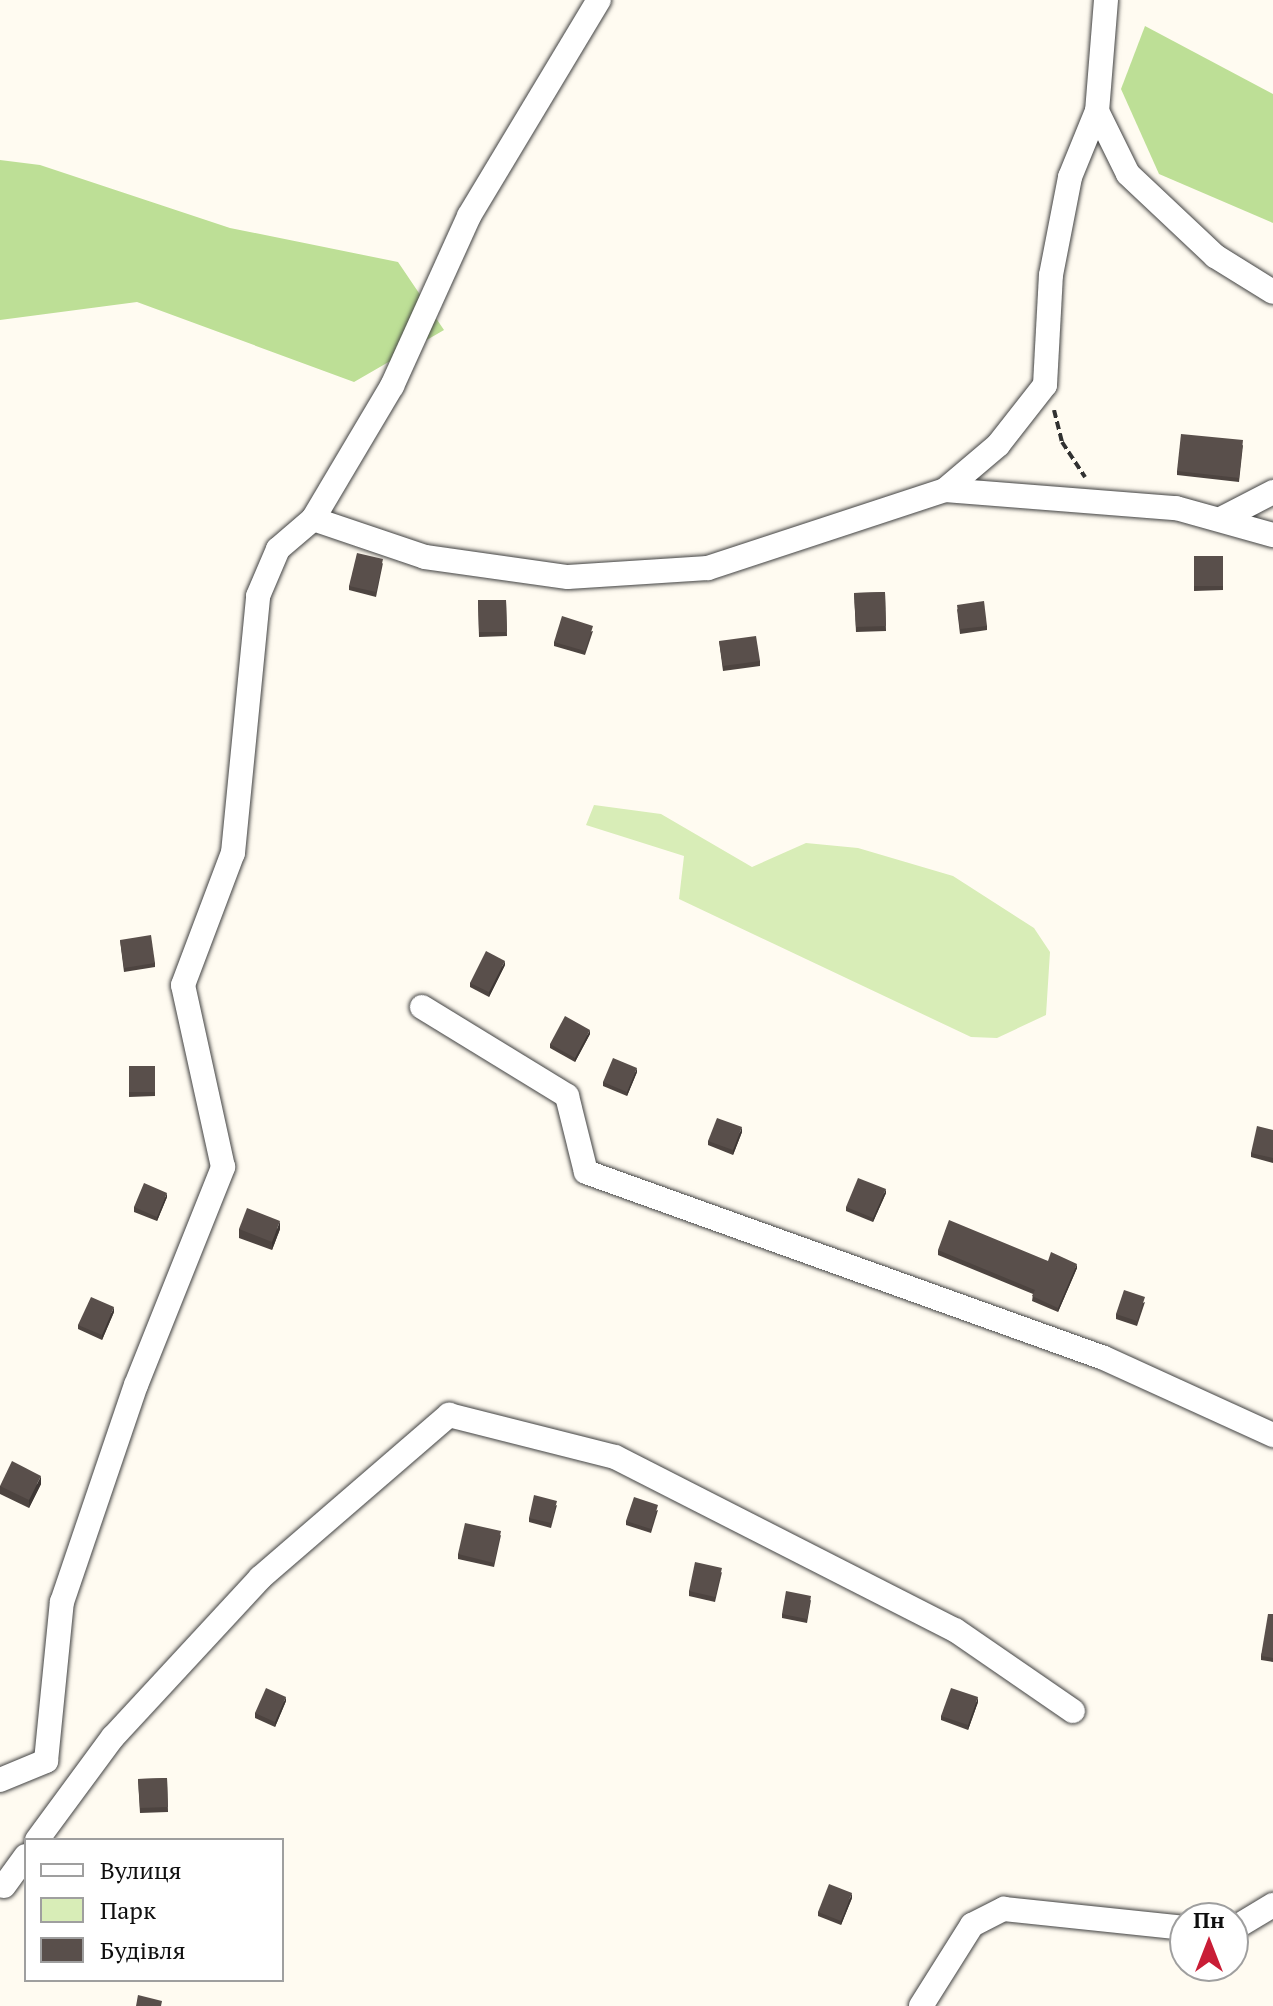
<!DOCTYPE html>
<meta charset="utf-8">
<style>
body{margin:0}
#map{position:relative;width:1273px;height:2006px;overflow:hidden;background:#fffbf1;font-family:"PT Serif",serif}
div>[style]{position:absolute}
.green>*{inset:0;background:#d8edb7}
.forest>*{inset:0;background:#bddf96}
.path>*{height:4px;margin-top:-2px;transform-origin:0;background:repeating-linear-gradient(90deg,#313131 0 8px,transparent 0 12px)}
.roads{filter:drop-shadow(0 0 2px #424242) drop-shadow(0 0 2px #424242)}
.minor>*{height:24px;margin:-12px;padding:0 12px;transform-origin:12px;border-radius:12px;background:#fff}
.wall>*{inset:0;background:#4d4440}
.shaded-wall>*{inset:0;background:#3e3734}
.building>*{inset:0;background:#594f4b}
span{translate:-50% -50%;white-space:nowrap;text-align:center;line-height:1.15;-webkit-text-stroke:8px #fff;paint-order:stroke}
.legend{position:absolute;left:24px;top:1838px;width:260px;height:144px;box-sizing:border-box;background:#fff;border:2px solid #9f9f9f;margin:0;padding:10px 14px;list-style:none;font-size:24px;color:#0f0f0f}
.legend li{display:flex;align-items:center;gap:16px;height:40px}
.legend b{width:40px;border:2px solid #9f9f9f}
.north{position:absolute;left:1169px;top:1902px;width:80px;height:80px;box-sizing:border-box;background:#fff;border:2px solid #9f9f9f;border-radius:50%;rotate:0deg;font-size:22px;font-weight:700;line-height:32px;text-align:center;color:#0f0f0f}
.north::after{content:'';display:block;margin:auto;width:28px;height:36px;background:#c91d36;clip-path:polygon(50% 0,100% 100%,50% 72%,0 100%)}
</style>
<div id="map">
<div class="green">
<div style="clip-path:polygon(594px 805px,661px 814px,752px 867px,806px 843px,858px 848px,953px 876px,1034px 928px,1050px 952px,1046px 1015px,997px 1038px,971px 1037px,679px 899px,684px 856px,586px 825px)"></div>
</div>
<div class="forest">
<div style="clip-path:polygon(1145px 26px,1273px 94px,1273px 223px,1159px 174px,1121px 89px)"></div>
<div style="clip-path:polygon(0 160px,40px 165px,230px 228px,398px 262px,444px 330px,354px 382px,137px 302px,0 320px)"></div>
</div>
<div class="path">
<div style="left:1054px;top:410px;width:33px;rotate:76deg"></div>
<div style="left:1062px;top:442px;width:42px;rotate:56.7deg"></div>
</div>
<div class="roads">
<div class="minor">
<div style="left:1106px;top:0;width:111px;rotate:94.6deg"></div>
<div style="left:1097px;top:111px;width:70px;rotate:63.8deg"></div>
<div style="left:1128px;top:174px;width:120px;rotate:43.3deg"></div>
<div style="left:1215px;top:256px;width:68px;rotate:31.8deg"></div>
<div style="left:945px;top:490px;width:70px;rotate:-40.3deg"></div>
<div style="left:998px;top:445px;width:76px;rotate:-51.9deg"></div>
<div style="left:1045px;top:385px;width:110px;rotate:-86.9deg"></div>
<div style="left:1051px;top:275px;width:100px;rotate:-79deg"></div>
<div style="left:1070px;top:177px;width:71px;rotate:-67.8deg"></div>
<div style="left:313px;top:519px;width:155px;rotate:-59.3deg"></div>
<div style="left:392px;top:386px;width:187px;rotate:-65.6deg"></div>
<div style="left:469px;top:216px;width:252px;rotate:-59deg"></div>
<div style="left:1221px;top:519px;width:59px;rotate:-27.4deg"></div>
<div style="left:422px;top:1007px;width:170px;rotate:31.5deg"></div>
<div style="left:567px;top:1096px;width:78px;rotate:76deg"></div>
<div style="left:586px;top:1172px;width:550px;rotate:19.75deg"></div>
<div style="left:1104px;top:1358px;width:186px;rotate:24.5deg"></div>
<div style="left:0;top:1780px;width:50px;rotate:-22.4deg"></div>
<div style="left:46px;top:1761px;width:160px;rotate:-84.3deg"></div>
<div style="left:62px;top:1602px;width:229px;rotate:-71.2deg"></div>
<div style="left:136px;top:1385px;width:235px;rotate:-68.2deg"></div>
<div style="left:223px;top:1167px;width:186px;rotate:-102.4deg"></div>
<div style="left:183px;top:985px;width:141px;rotate:-69.3deg"></div>
<div style="left:233px;top:853px;width:258px;rotate:-84.4deg"></div>
<div style="left:258px;top:596px;width:51px;rotate:-66.9deg"></div>
<div style="left:278px;top:549px;width:46px;rotate:-40.6deg"></div>
<div style="left:313px;top:519px;width:118px;rotate:18.7deg"></div>
<div style="left:425px;top:557px;width:144px;rotate:8deg"></div>
<div style="left:568px;top:577px;width:140px;rotate:-3.7deg"></div>
<div style="left:708px;top:568px;width:250px;rotate:-18.2deg"></div>
<div style="left:945px;top:490px;width:232px;rotate:4.5deg"></div>
<div style="left:1176px;top:508px;width:101px;rotate:15.6deg"></div>
<div style="left:37px;top:1840px;width:128px;rotate:-53.6deg"></div>
<div style="left:113px;top:1737px;width:217px;rotate:-47.2deg"></div>
<div style="left:260px;top:1578px;width:250px;rotate:-40.8deg"></div>
<div style="left:449px;top:1415px;width:171px;rotate:14.2deg"></div>
<div style="left:615px;top:1457px;width:381px;rotate:27deg"></div>
<div style="left:955px;top:1630px;width:143px;rotate:34.5deg"></div>
<div style="left:4px;top:1886px;width:37px;rotate:-54deg"></div>
<div style="left:1233px;top:1929px;width:47px;rotate:-31deg"></div>
<div style="left:921px;top:2006px;width:96px;rotate:-57.8deg"></div>
<div style="left:972px;top:1925px;width:36px;rotate:-27deg"></div>
<div style="left:1004px;top:1909px;width:182px;rotate:6deg"></div>
</div>
</div>
<div class="wall">
<div style="clip-path:polygon(1243px 445px,1239px 482px,1177px 475px,1177px 471px)"></div>
<div style="clip-path:polygon(1194px 556px,1223px 556px,1223px 590px,1194px 591px)"></div>
<div style="clip-path:polygon(383px 563px,376px 597px,349px 590px,349px 586px)"></div>
<div style="clip-path:polygon(885px 592px,886px 631px,856px 632px,854px 593px)"></div>
<div style="clip-path:polygon(478px 600px,506px 600px,507px 636px,479px 637px)"></div>
<div style="clip-path:polygon(957px 609px,987px 626px,987px 630px,960px 634px)"></div>
<div style="clip-path:polygon(593px 631px,585px 655px,554px 646px,554px 642px)"></div>
<div style="clip-path:polygon(719px 641px,760px 661px,760px 666px,723px 671px)"></div>
<div style="clip-path:polygon(120px 940px,155px 963px,155px 967px,124px 972px)"></div>
<div style="clip-path:polygon(505px 965px,489px 997px,470px 987px,470px 983px)"></div>
<div style="clip-path:polygon(590px 1034px,575px 1062px,550px 1048px,550px 1044px)"></div>
<div style="clip-path:polygon(129px 1066px,155px 1066px,155px 1096px,129px 1097px)"></div>
<div style="clip-path:polygon(637px 1072px,627px 1096px,603px 1086px,603px 1082px)"></div>
<div style="clip-path:polygon(1273px 1130px,1273px 1163px,1251px 1157px,1251px 1153px)"></div>
<div style="clip-path:polygon(742px 1132px,733px 1155px,708px 1145px,708px 1141px)"></div>
<div style="clip-path:polygon(886px 1193px,873px 1222px,846px 1211px,846px 1207px)"></div>
<div style="clip-path:polygon(167px 1197px,157px 1221px,134px 1212px,134px 1207px)"></div>
<div style="clip-path:polygon(239px 1229px,280px 1229px,272px 1250px,239px 1238px)"></div>
<div style="clip-path:polygon(938px 1250px,1048px 1261px,1077px 1268px,1058px 1312px,1032px 1301px,1033px 1294px,938px 1255px)"></div>
<div style="clip-path:polygon(1145px 1302px,1137px 1326px,1116px 1319px,1116px 1314px)"></div>
<div style="clip-path:polygon(114px 1312px,102px 1340px,78px 1329px,78px 1325px)"></div>
<div style="clip-path:polygon(41px 1484px,29px 1508px,0 1494px,0 1486px)"></div>
<div style="clip-path:polygon(557px 1505px,551px 1528px,529px 1522px,529px 1518px)"></div>
<div style="clip-path:polygon(658px 1510px,651px 1533px,626px 1525px,626px 1521px)"></div>
<div style="clip-path:polygon(501px 1535px,494px 1567px,458px 1559px,458px 1554px)"></div>
<div style="clip-path:polygon(722px 1572px,715px 1602px,689px 1596px,689px 1591px)"></div>
<div style="clip-path:polygon(811px 1600px,807px 1623px,782px 1618px,782px 1614px)"></div>
<div style="clip-path:polygon(1273px 1614px,1273px 1662px,1261px 1660px,1261px 1656px)"></div>
<div style="clip-path:polygon(286px 1701px,275px 1727px,255px 1718px,255px 1713px)"></div>
<div style="clip-path:polygon(978px 1702px,968px 1730px,941px 1720px,941px 1716px)"></div>
<div style="clip-path:polygon(167px 1778px,168px 1812px,140px 1813px,138px 1779px)"></div>
<div style="clip-path:polygon(852px 1898px,841px 1925px,818px 1916px,818px 1912px)"></div>
</div>
<div class="shaded-wall">
<div style="clip-path:polygon(505px 961px,505px 965px,489px 997px,489px 992px)"></div>
<div style="clip-path:polygon(590px 1030px,590px 1034px,575px 1062px,575px 1058px)"></div>
<div style="clip-path:polygon(637px 1068px,637px 1072px,627px 1096px,627px 1092px)"></div>
<div style="clip-path:polygon(742px 1127px,742px 1132px,733px 1155px,733px 1150px)"></div>
<div style="clip-path:polygon(886px 1189px,886px 1193px,873px 1222px,873px 1218px)"></div>
<div style="clip-path:polygon(167px 1193px,167px 1197px,157px 1221px,157px 1217px)"></div>
<div style="clip-path:polygon(280px 1221px,280px 1229px,272px 1250px,272px 1242px)"></div>
<div style="clip-path:polygon(1077px 1264px,1077px 1268px,1058px 1312px,1058px 1308px)"></div>
<div style="clip-path:polygon(114px 1307px,114px 1312px,102px 1340px,102px 1335px)"></div>
<div style="clip-path:polygon(41px 1476px,41px 1484px,29px 1508px,29px 1500px)"></div>
<div style="clip-path:polygon(286px 1697px,286px 1701px,275px 1727px,275px 1722px)"></div>
<div style="clip-path:polygon(978px 1697px,978px 1702px,968px 1730px,968px 1725px)"></div>
<div style="clip-path:polygon(852px 1893px,852px 1898px,841px 1925px,841px 1921px)"></div>
</div>
<div class="building">
<div style="clip-path:polygon(1181px 434px,1243px 440px,1239px 478px,1177px 471px)"></div>
<div style="clip-path:polygon(357px 553px,383px 559px,376px 592px,349px 586px)"></div>
<div style="clip-path:polygon(1194px 556px,1223px 556px,1223px 586px,1194px 586px)"></div>
<div style="clip-path:polygon(885px 592px,886px 626px,856px 627px,854px 593px)"></div>
<div style="clip-path:polygon(478px 600px,506px 600px,507px 632px,479px 632px)"></div>
<div style="clip-path:polygon(984px 601px,987px 626px,960px 629px,957px 605px)"></div>
<div style="clip-path:polygon(562px 616px,593px 626px,585px 651px,554px 642px)"></div>
<div style="clip-path:polygon(756px 636px,760px 661px,723px 666px,719px 641px)"></div>
<div style="clip-path:polygon(151px 935px,155px 963px,124px 968px,120px 940px)"></div>
<div style="clip-path:polygon(486px 951px,505px 961px,489px 992px,470px 983px)"></div>
<div style="clip-path:polygon(565px 1016px,590px 1030px,575px 1058px,550px 1044px)"></div>
<div style="clip-path:polygon(613px 1058px,637px 1068px,627px 1092px,603px 1082px)"></div>
<div style="clip-path:polygon(129px 1066px,155px 1066px,155px 1092px,129px 1092px)"></div>
<div style="clip-path:polygon(717px 1118px,742px 1127px,733px 1150px,708px 1141px)"></div>
<div style="clip-path:polygon(1257px 1126px,1273px 1130px,1273px 1158px,1251px 1153px)"></div>
<div style="clip-path:polygon(858px 1178px,886px 1189px,873px 1218px,846px 1207px)"></div>
<div style="clip-path:polygon(144px 1183px,167px 1193px,157px 1217px,134px 1207px)"></div>
<div style="clip-path:polygon(247px 1208px,280px 1221px,272px 1242px,239px 1229px)"></div>
<div style="clip-path:polygon(949px 1220px,1048px 1261px,1051px 1252px,1077px 1264px,1058px 1308px,1032px 1296px,1035px 1290px,938px 1250px)"></div>
<div style="clip-path:polygon(1124px 1290px,1145px 1297px,1137px 1321px,1116px 1314px)"></div>
<div style="clip-path:polygon(91px 1297px,114px 1307px,102px 1335px,78px 1325px)"></div>
<div style="clip-path:polygon(12px 1461px,41px 1476px,29px 1500px,0 1486px)"></div>
<div style="clip-path:polygon(534px 1495px,557px 1501px,551px 1523px,529px 1518px)"></div>
<div style="clip-path:polygon(634px 1497px,658px 1505px,651px 1529px,626px 1521px)"></div>
<div style="clip-path:polygon(465px 1523px,501px 1531px,494px 1563px,458px 1554px)"></div>
<div style="clip-path:polygon(695px 1562px,722px 1568px,715px 1597px,689px 1591px)"></div>
<div style="clip-path:polygon(786px 1591px,811px 1596px,807px 1619px,782px 1614px)"></div>
<div style="clip-path:polygon(1268px 1614px,1273px 1614px,1273px 1658px,1261px 1656px)"></div>
<div style="clip-path:polygon(266px 1688px,286px 1697px,275px 1722px,255px 1713px)"></div>
<div style="clip-path:polygon(951px 1688px,978px 1697px,968px 1725px,941px 1716px)"></div>
<div style="clip-path:polygon(167px 1778px,168px 1807px,140px 1808px,138px 1779px)"></div>
<div style="clip-path:polygon(829px 1884px,852px 1893px,841px 1921px,818px 1912px)"></div>
<div style="clip-path:polygon(138px 1995px,162px 2001px,161px 2006px,136px 2006px)"></div>
</div>
<ul class="legend">
<li><b style="height:10px;background:#fff"></b>Вулиця</li>
<li><b style="height:22px;background:#d8edb7"></b>Парк</li>
<li><b style="height:22px;background:#594f4b"></b>Будівля</li>
</ul>
<div class="north">Пн</div>
</div>
